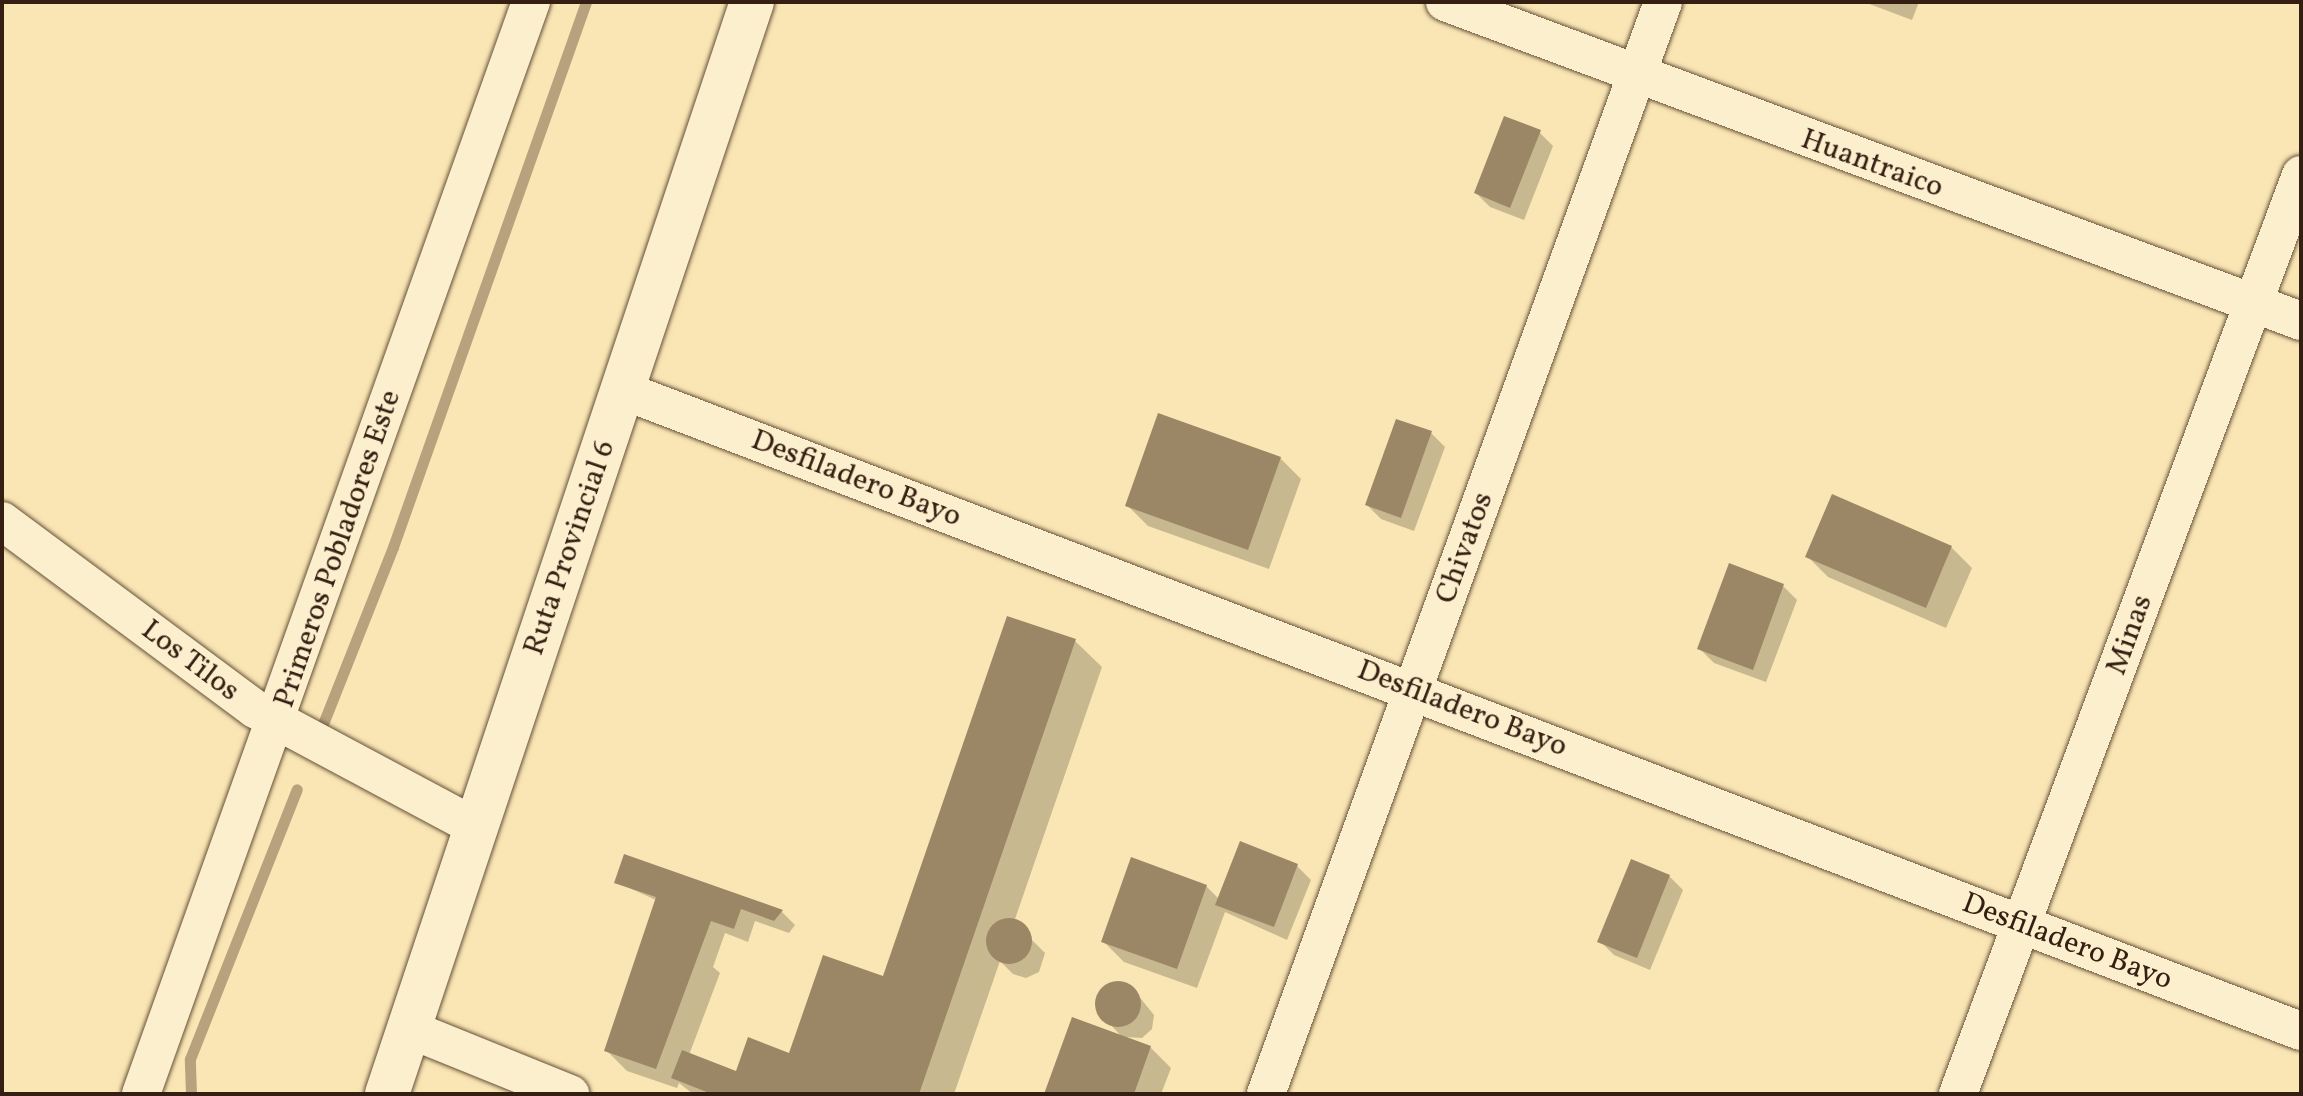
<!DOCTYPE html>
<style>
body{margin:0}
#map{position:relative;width:2303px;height:1096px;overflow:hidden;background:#fae6b4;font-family:Vollkorn,serif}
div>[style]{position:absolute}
.shadow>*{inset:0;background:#0003}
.stream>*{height:11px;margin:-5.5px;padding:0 5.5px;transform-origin:5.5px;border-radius:5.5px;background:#b7a27d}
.building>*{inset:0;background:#9b8666}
.round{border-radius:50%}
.roads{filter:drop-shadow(0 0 2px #66513a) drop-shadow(0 0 2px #66513a)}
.street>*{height:38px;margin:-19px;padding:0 19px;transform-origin:19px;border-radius:19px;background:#fcefce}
.secondary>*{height:44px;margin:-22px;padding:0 22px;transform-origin:22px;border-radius:22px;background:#fcefce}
span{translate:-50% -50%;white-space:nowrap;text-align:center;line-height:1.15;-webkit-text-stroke:6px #fcefce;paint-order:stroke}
.street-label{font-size:30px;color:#351f12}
.frame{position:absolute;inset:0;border:4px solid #351f12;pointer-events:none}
</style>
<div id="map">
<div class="shadow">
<div style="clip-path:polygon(1864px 2px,1919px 2px,1912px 20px)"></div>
<div style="clip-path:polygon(1539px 132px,1553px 146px,1524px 220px,1490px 207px,1476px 193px)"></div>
<div style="clip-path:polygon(1431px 433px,1445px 447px,1414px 531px,1381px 519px,1367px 505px)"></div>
<div style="clip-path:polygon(1280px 458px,1301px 479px,1269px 569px,1148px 526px,1128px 506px)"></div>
<div style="clip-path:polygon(1951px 547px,1972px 568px,1946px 628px,1828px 577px,1807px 556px)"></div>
<div style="clip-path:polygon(1783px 586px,1797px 600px,1766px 682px,1714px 663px,1700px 649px)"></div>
<div style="clip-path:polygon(1008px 618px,1075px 641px,1102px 667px,1014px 922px,1045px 953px,1039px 972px,1026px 978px,1013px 974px,1000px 961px,954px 1094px,693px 1094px,679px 1083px,677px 1088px,627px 1071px,606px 1050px,656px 900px,616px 882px,781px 911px,795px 925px,789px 933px,755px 921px,748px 942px,725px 933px,713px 967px,720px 973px,689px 1055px,737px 1074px,789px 1055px,884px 979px)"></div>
<div style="clip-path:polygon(1297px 866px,1311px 880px,1287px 940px,1225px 912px,1197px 988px,1124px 962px,1103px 941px,1206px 886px,1219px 899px)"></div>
<div style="clip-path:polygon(1669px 876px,1683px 890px,1650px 970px,1614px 955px,1600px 941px)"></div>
<div style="clip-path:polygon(1114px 984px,1133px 989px,1154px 1015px,1152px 1029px,1142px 1038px,1126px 1037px,1150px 1047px,1171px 1068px,1161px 1094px,1046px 1094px,1122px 1037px,1098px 1011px,1098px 997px)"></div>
</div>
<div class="stream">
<div style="left:323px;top:724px;width:190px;rotate:-68.4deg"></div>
<div style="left:393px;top:547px;width:578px;rotate:-70.5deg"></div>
<div style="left:191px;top:1094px;width:35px;rotate:-92deg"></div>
<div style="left:190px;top:1059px;width:290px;rotate:-68.4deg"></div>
</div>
<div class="building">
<div style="clip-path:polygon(1504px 116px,1541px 130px,1510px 208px,1474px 193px)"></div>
<div style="clip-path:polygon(1158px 413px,1281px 457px,1248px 550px,1125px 506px)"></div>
<div style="clip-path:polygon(1396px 419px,1432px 431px,1401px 518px,1365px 505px)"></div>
<div style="clip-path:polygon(1832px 494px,1952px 546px,1926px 608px,1805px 557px)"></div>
<div style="clip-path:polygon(1729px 563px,1784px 584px,1753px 670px,1697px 649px)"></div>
<div style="clip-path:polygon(1007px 616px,1076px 639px,919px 1094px,712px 1094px,671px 1078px,682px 1050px,736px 1071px,748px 1037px,789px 1053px,823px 955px,883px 976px)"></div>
<div style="clip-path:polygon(1240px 841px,1298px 864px,1274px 927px,1215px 905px)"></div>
<div style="clip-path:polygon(624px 854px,783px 910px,774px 921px,741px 909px,734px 929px,711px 921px,656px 1069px,604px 1051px,656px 897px,614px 883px)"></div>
<div style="clip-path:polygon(1131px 857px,1207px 885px,1177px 969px,1101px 942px)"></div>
<div style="clip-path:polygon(1631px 859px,1670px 875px,1637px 958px,1597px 942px)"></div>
<div class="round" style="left:986px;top:918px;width:46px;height:46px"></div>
<div class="round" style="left:1095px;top:981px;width:46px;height:46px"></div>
<div style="clip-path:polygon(1072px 1017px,1151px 1046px,1134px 1094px,1044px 1094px)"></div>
</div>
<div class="roads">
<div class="street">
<div style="left:1445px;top:2px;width:914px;rotate:20.44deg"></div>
<div style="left:622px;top:390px;width:1797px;rotate:20.9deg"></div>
<div style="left:2px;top:521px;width:315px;rotate:36.6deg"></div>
<div style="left:255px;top:709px;width:251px;rotate:28.1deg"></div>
<div style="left:409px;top:1029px;width:174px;rotate:22deg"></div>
<div style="left:141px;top:1094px;width:1160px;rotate:-70.35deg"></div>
<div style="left:1266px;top:1094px;width:1162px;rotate:-70.02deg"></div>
<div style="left:1958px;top:1094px;width:981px;rotate:-69.53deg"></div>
</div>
<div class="secondary">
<div style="left:387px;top:1094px;width:1151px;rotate:-71.52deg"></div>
</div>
</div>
<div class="street-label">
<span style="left:1872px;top:164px;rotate:20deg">Huantraico</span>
<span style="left:856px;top:479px;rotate:21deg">Desfiladero Bayo</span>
<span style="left:570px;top:548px;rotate:-71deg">Ruta Provincial 6</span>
<span style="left:1465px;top:548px;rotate:-70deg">Chivatos</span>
<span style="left:338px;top:549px;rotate:-71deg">Primeros Pobladores Este</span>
<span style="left:2130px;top:635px;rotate:-70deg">Minas</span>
<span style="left:190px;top:661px;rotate:37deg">Los Tilos</span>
<span style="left:1462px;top:709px;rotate:21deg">Desfiladero Bayo</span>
<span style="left:2067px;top:942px;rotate:21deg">Desfiladero Bayo</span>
</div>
<div class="frame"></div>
</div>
